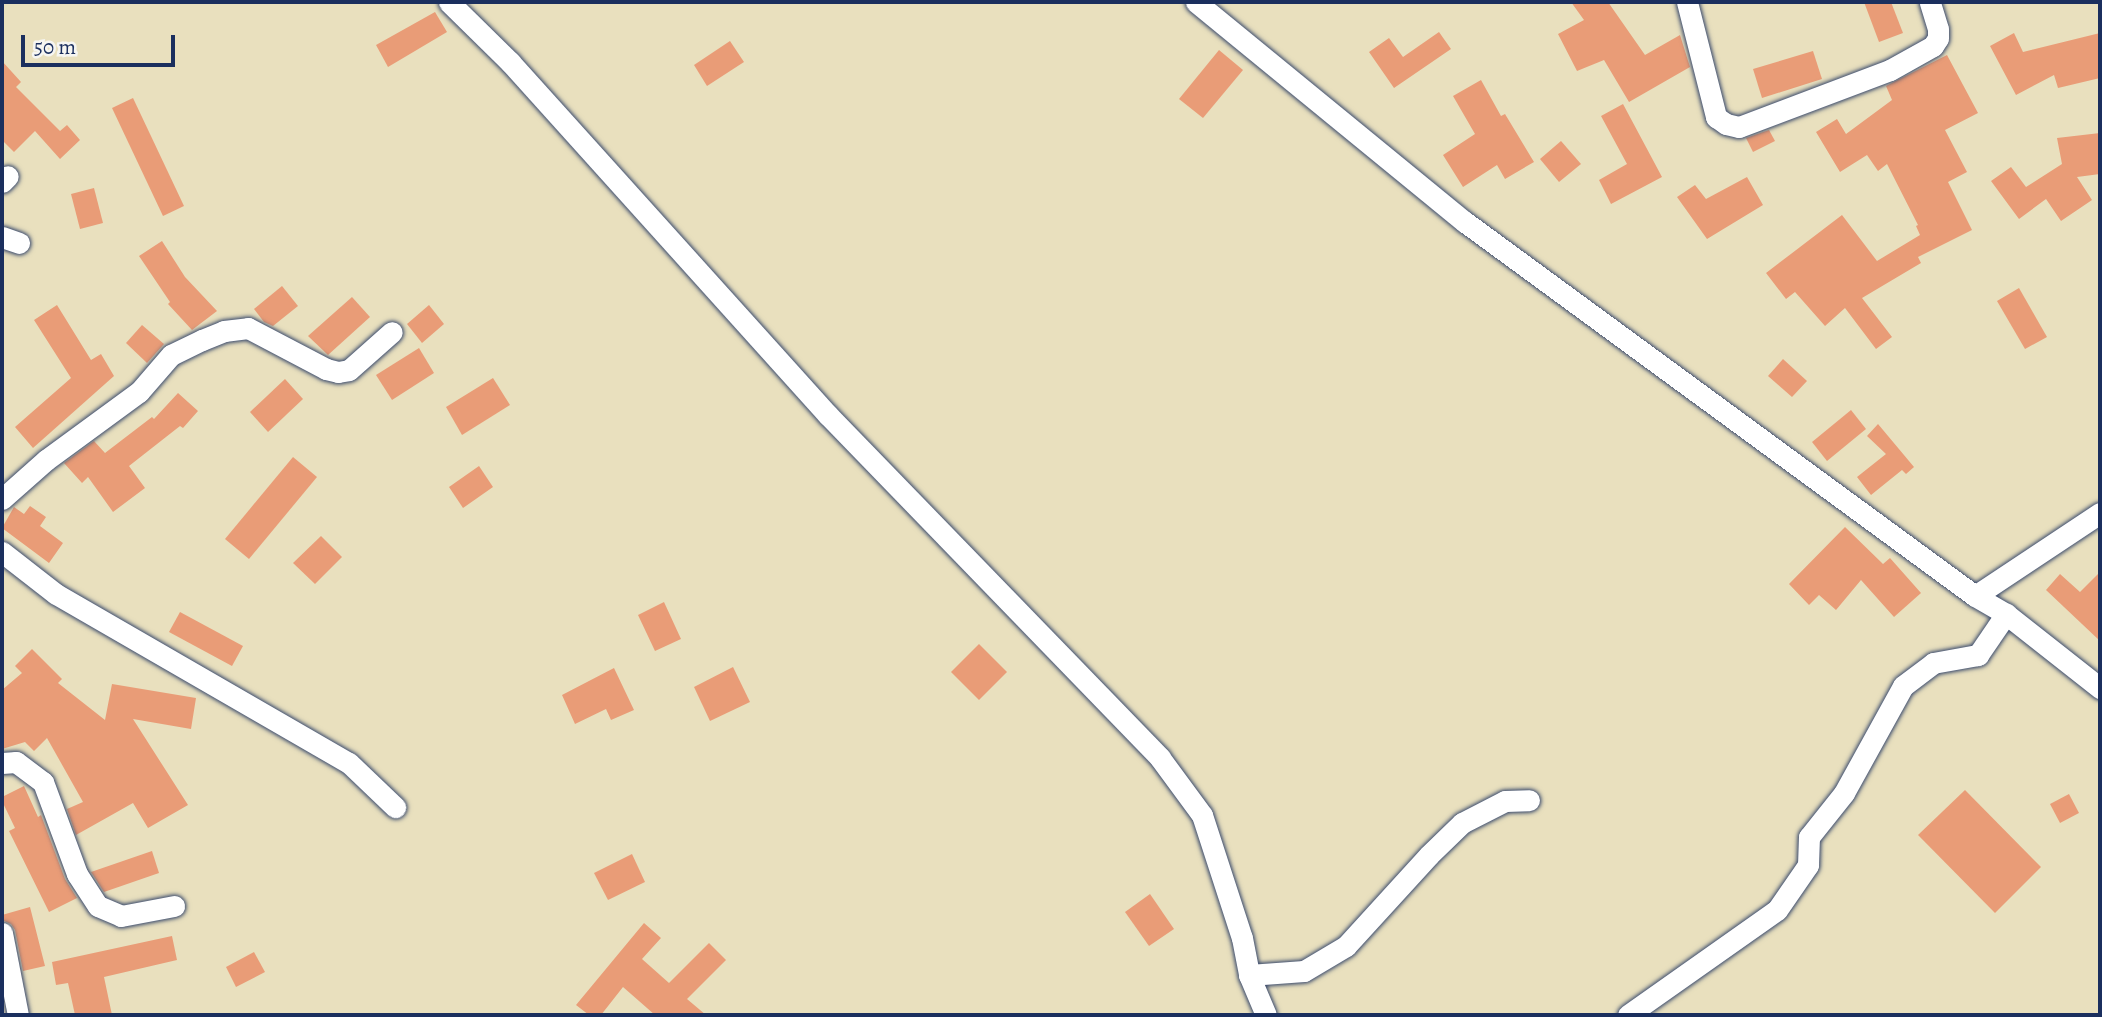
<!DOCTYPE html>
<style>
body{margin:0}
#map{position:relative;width:2102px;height:1017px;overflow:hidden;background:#e9e0be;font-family:Alegreya,serif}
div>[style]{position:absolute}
.building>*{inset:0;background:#e99c77}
.roads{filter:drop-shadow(0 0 2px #3a4a6c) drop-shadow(0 0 2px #3a4a6c)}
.minor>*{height:21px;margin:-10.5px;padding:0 10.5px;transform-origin:10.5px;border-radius:10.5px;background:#fff}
span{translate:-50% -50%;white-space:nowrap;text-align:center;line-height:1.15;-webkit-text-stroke:5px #f6f6f2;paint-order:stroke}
.frame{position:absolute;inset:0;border:4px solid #1b2f5e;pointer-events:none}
.scale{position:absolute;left:21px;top:35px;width:154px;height:32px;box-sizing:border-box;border:4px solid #1b2f5e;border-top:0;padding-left:9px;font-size:21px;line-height:24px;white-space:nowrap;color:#1b2f5e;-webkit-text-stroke:5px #f6f6f2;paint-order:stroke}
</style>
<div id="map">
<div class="building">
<div style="clip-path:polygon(1571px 2px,1608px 2px,1645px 55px,1680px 35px,1690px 67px,1629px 102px,1604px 60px,1577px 71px,1558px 34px,1584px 20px)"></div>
<div style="clip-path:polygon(1864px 2px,1891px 2px,1903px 33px,1879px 42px)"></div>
<div style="clip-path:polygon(435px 12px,447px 32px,388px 67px,376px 45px)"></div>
<div style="clip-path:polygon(1439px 32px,1451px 49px,1394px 88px,1369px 52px,1389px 38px,1403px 57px)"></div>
<div style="clip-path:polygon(2014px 33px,2023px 52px,2100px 33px,2100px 78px,2058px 88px,2054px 75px,2016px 95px,1990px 46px)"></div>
<div style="clip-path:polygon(730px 41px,744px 62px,707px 86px,694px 65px)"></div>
<div style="clip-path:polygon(1219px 50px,1243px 70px,1203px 118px,1179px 99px)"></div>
<div style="clip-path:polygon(1813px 51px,1822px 79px,1762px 98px,1753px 69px)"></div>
<div style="clip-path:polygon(1947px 55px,1978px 113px,1945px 130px,1967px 172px,1948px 182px,1972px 230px,1918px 257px,1921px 263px,1862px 298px,1892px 337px,1876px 349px,1845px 308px,1825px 326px,1795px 292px,1786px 299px,1766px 273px,1842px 215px,1877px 261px,1920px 235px,1916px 226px,1918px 225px,1887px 164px,1878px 171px,1867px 155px,1840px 172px,1816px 132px,1837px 119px,1846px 134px,1892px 100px,1886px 86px)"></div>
<div style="clip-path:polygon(2px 61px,21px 82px,16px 87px,60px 131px,67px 125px,80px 140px,60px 159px,35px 131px,14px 152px,2px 140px)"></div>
<div style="clip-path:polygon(1481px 80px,1501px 116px,1505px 114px,1534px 162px,1505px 179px,1497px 165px,1463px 187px,1443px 155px,1475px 134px,1453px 96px)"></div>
<div style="clip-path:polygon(133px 98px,184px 206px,163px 216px,112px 108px)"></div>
<div style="clip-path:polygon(1623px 104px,1662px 177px,1611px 204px,1599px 180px,1627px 164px,1601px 116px)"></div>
<div style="clip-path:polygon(1769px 130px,1775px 141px,1753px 152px,1746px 138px)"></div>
<div style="clip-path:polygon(2100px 133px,2100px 174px,2077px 177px,2092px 200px,2061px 221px,2046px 199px,2019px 219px,1991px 181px,2011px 167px,2026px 187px,2062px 164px,2057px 138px)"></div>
<div style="clip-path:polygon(1561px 141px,1581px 164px,1559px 182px,1540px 159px)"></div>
<div style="clip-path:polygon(1747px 177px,1763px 205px,1707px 239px,1677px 197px,1695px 185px,1706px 199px)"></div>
<div style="clip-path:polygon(94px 188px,103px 223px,80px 229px,71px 194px)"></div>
<div style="clip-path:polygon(162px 241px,185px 277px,217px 311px,192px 330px,168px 304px,170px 302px,139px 256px)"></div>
<div style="clip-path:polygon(282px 286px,298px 306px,273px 326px,264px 322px,254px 309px)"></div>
<div style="clip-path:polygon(2019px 288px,2047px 337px,2025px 349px,1997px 301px)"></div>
<div style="clip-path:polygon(352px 297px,370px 317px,328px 355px,308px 336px)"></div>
<div style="clip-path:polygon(57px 305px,91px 360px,101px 354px,114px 376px,33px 448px,15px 427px,71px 378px,34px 320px)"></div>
<div style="clip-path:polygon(429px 305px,444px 324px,422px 343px,407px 324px)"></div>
<div style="clip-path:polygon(142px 325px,164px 344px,147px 363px,126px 343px)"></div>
<div style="clip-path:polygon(419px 348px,434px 373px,392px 400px,376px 375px)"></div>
<div style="clip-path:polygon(1783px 359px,1807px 381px,1792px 397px,1768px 376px)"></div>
<div style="clip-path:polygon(493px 378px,510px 405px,462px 435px,446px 407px)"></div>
<div style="clip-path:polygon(285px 379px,303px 399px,268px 432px,250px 412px)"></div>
<div style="clip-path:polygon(178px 393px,198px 411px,183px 428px,180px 426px,129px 466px,145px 488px,113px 512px,88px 477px,82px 483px,64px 463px,94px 441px,105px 453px,152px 417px,154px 419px)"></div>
<div style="clip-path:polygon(1851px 410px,1866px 429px,1827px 461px,1812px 442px)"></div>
<div style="clip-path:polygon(1878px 424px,1914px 467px,1906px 474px,1902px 470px,1871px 495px,1857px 477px,1886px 454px,1867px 436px)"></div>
<div style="clip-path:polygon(293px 457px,317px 477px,249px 559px,225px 539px)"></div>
<div style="clip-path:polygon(479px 466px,493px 487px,463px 508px,449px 487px)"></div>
<div style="clip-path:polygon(30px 506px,46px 517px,40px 526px,63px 543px,49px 563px,2px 528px,14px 507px,24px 514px)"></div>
<div style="clip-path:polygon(1845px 527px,1883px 564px,1890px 558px,1921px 593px,1894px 617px,1861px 580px,1836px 610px,1819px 595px,1809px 605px,1789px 584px)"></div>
<div style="clip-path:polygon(321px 536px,342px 557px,315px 584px,293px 563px)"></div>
<div style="clip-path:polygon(2100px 572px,2100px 641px,2046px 590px,2060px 574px,2080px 592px)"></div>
<div style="clip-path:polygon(664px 602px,681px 639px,655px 651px,638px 615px)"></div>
<div style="clip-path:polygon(180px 612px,243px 646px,232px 666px,169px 632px)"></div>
<div style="clip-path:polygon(979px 644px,1007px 672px,979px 700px,951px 672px)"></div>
<div style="clip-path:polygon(32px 649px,62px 679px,58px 683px,105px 720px,112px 684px,196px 698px,191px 729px,133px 719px,188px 805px,148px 828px,133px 803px,76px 835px,67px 809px,83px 802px,47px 738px,34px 751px,25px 742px,2px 749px,2px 690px,22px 673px,15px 666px)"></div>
<div style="clip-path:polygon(733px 667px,750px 702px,710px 721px,694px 687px)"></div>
<div style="clip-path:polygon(614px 668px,634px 710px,611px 720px,606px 709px,575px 724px,562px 695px)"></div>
<div style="clip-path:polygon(24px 786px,38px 817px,41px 815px,65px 879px,77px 898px,49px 912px,9px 831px,15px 828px,2px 801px,2px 797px)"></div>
<div style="clip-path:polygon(1965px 790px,2041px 867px,1995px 913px,1918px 835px)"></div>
<div style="clip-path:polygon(2069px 794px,2079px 813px,2060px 823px,2050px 804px)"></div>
<div style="clip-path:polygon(152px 851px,159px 873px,104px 892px,91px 872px)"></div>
<div style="clip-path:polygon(632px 854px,645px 882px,608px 900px,594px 873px)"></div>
<div style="clip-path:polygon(1150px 894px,1174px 929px,1149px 946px,1125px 912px)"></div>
<div style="clip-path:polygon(30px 907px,45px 966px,23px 971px,15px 930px,11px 924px,2px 920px,2px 915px)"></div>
<div style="clip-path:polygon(644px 923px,661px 938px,642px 959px,669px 983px,709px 943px,726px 960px,687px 999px,706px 1015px,655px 1015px,623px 987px,601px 1015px,589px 1015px,576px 1005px)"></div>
<div style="clip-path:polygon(172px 936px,177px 960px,104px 977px,112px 1015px,75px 1015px,68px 983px,56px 985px,52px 962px)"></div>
<div style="clip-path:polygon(254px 952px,265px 972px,236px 987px,226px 967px)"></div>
</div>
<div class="roads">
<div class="minor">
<div style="left:449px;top:2px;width:86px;rotate:44.5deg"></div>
<div style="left:510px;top:62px;width:475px;rotate:48deg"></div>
<div style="left:828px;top:415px;width:477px;rotate:45.9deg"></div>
<div style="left:1160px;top:758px;width:71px;rotate:53.6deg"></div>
<div style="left:1202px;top:815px;width:129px;rotate:72deg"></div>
<div style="left:1242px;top:938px;width:38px;rotate:79deg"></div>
<div style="left:1249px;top:975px;width:43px;rotate:67deg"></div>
<div style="left:1196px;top:2px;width:348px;rotate:39.3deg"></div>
<div style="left:1465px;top:222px;width:632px;rotate:36.25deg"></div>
<div style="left:1975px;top:596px;width:36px;rotate:30deg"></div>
<div style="left:2006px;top:614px;width:120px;rotate:38.2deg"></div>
<div style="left:1687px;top:2px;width:119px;rotate:75.8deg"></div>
<div style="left:1716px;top:117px;width:12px;rotate:35deg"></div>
<div style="left:1726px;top:124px;width:13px;rotate:13deg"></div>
<div style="left:1739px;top:127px;width:161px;rotate:-20.7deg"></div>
<div style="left:1890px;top:70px;width:49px;rotate:-29.2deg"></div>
<div style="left:1933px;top:46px;width:9px;rotate:-58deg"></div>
<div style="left:1938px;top:38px;width:9px;rotate:-90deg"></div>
<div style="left:1938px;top:29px;width:28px;rotate:-107deg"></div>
<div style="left:2px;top:182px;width:8px;rotate:-45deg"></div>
<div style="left:2px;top:237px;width:18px;rotate:19deg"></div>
<div style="left:2px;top:499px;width:59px;rotate:-41.6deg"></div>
<div style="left:46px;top:460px;width:115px;rotate:-36.2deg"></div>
<div style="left:139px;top:392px;width:49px;rotate:-49.1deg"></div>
<div style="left:171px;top:355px;width:34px;rotate:-26deg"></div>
<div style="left:202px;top:340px;width:24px;rotate:-22deg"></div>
<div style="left:224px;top:331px;width:24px;rotate:-7deg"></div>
<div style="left:248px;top:328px;width:88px;rotate:27.7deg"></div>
<div style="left:326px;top:369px;width:12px;rotate:14deg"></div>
<div style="left:338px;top:372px;width:11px;rotate:-10deg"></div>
<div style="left:349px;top:370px;width:57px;rotate:-41.5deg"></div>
<div style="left:2px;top:552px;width:68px;rotate:37.9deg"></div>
<div style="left:56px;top:594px;width:338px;rotate:30deg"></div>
<div style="left:349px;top:763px;width:64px;rotate:43.7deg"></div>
<div style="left:1975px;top:596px;width:150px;rotate:-33.6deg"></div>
<div style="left:2px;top:763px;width:14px;rotate:-4deg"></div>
<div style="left:16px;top:762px;width:34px;rotate:37deg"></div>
<div style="left:43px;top:782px;width:98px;rotate:69.7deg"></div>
<div style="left:77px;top:874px;width:38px;rotate:57deg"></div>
<div style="left:98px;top:906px;width:25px;rotate:23deg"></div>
<div style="left:121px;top:916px;width:54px;rotate:-10.7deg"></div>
<div style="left:2px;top:933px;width:84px;rotate:79deg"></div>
<div style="left:1249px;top:975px;width:55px;rotate:-4.2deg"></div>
<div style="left:1304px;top:971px;width:49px;rotate:-30.8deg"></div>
<div style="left:1346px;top:946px;width:123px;rotate:-47.6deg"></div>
<div style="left:1429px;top:855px;width:46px;rotate:-44.1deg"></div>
<div style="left:1462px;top:823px;width:48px;rotate:-27.1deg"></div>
<div style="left:1505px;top:801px;width:24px;rotate:-2deg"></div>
<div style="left:1628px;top:1015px;width:182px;rotate:-35.2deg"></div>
<div style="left:1777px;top:910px;width:55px;rotate:-55.4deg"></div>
<div style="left:1808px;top:865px;width:28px;rotate:-88deg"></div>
<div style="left:1809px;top:837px;width:56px;rotate:-51.5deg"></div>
<div style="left:1844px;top:793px;width:122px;rotate:-61.1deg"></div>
<div style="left:1903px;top:686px;width:38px;rotate:-37deg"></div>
<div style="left:1933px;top:663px;width:46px;rotate:-10.1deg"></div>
<div style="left:1978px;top:655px;width:50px;rotate:-55.7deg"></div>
</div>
</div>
<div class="frame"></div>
<div class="scale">50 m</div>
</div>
